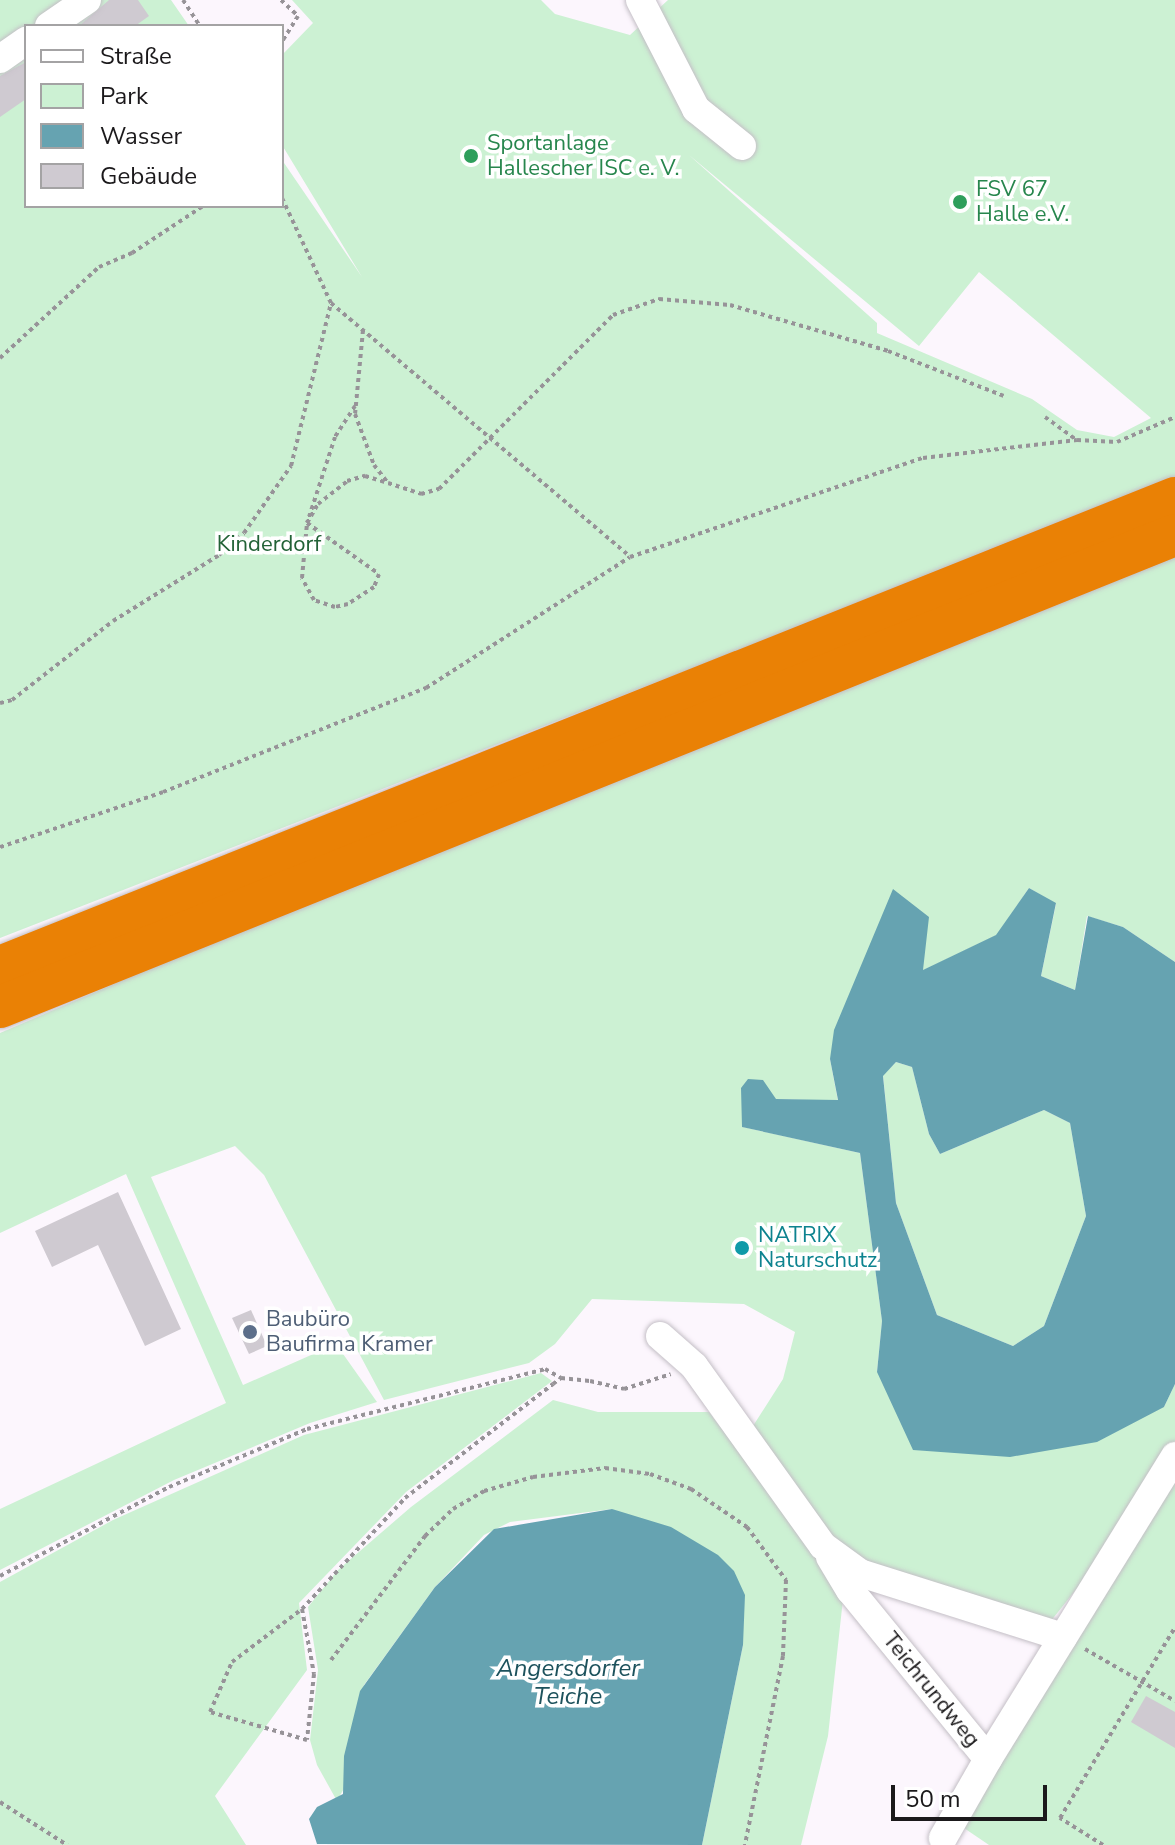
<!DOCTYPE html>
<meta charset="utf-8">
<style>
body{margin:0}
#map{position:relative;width:1175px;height:1845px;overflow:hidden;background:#fcf6fd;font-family:"Nunito Sans",sans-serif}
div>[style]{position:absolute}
.green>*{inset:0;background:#ccf1d3}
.water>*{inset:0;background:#66a3b1}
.building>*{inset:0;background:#cfcad1}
.path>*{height:4px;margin-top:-2px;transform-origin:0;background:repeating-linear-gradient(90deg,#979398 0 4px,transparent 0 8px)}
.roads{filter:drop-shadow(0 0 2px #c4bfc6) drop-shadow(0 0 2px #c4bfc6)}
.minor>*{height:28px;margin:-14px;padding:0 14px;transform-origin:14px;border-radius:14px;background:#fff}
.highway>*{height:42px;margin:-21px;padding:0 21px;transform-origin:21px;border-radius:21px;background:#ea8105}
.dots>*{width:22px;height:22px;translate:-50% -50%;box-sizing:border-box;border:4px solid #fff;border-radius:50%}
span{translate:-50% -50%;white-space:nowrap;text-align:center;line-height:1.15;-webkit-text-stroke:7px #fff;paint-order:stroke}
.leisure-label{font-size:22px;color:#27864d}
.left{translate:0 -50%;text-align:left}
.park-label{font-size:22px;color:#226236}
.culture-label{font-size:22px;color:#0d838f}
.service-label{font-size:22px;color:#4e5e75}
.street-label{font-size:22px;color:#1b191b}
.water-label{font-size:24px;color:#1d525c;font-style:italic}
.legend{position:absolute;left:24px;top:24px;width:260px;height:184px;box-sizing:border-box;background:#fff;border:2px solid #a4a3a4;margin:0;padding:10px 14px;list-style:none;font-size:24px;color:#1b191b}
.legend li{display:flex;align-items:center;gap:16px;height:40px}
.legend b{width:40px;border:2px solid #a4a3a4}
.scale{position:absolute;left:891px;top:1785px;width:156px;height:36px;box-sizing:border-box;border:4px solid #1b191b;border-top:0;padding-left:10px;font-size:24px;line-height:28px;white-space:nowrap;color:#1b191b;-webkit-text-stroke:6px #fff;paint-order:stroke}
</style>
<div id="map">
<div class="green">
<div style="clip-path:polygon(evenodd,0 0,171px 0,189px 26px,26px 26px,26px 206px,282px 206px,282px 160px,362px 277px,282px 145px,282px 55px,313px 23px,292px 0,541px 0,555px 14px,630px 35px,668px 0,1175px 0,1175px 480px,0 938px,0 0,689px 155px,919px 346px,979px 272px,1151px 418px,1114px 437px,1077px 430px,1032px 399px,877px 333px,877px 323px,689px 155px)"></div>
<div style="clip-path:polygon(1175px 553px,1175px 962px,1123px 927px,1087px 916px,1075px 990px,1041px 976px,1056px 904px,1029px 888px,997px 935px,922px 971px,830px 1059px,838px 1101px,776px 1099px,743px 1127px,860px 1153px,882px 1321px,877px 1372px,1164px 1407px,1175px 1384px,1175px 1449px,1115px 1541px,1050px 1622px,880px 1570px,826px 1539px,753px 1426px,783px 1379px,795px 1332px,744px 1304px,592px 1299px,555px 1344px,529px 1363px,384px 1400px,264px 1175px,235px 1146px,151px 1177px,243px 1385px,336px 1344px,377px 1402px,310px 1423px,174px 1480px,0 1570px,0 1509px,226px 1403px,126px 1174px,0 1233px,0 1033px,352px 882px)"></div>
<div style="clip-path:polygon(896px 1062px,912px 1067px,929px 1134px,940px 1154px,1044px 1110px,1070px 1123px,1086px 1216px,1044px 1326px,1013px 1346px,937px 1315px,896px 1203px,883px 1075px)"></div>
<div style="clip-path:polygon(541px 1373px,552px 1381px,406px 1492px,299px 1603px,307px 1670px,215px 1796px,246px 1845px,0 1845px,0 1582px,113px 1520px,304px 1435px)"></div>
<div style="clip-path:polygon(553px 1400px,598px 1412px,709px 1412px,844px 1590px,828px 1736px,801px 1845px,702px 1845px,743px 1645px,612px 1509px,510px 1522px,484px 1535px,435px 1587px,364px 1685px,345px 1771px,347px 1783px,337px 1801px,317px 1765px,310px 1740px,318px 1670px,308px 1607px,338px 1570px,411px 1507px)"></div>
<div style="clip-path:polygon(1175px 1481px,1175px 1845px,989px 1845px,961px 1826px)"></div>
</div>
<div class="water">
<div style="clip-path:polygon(evenodd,1029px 888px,1056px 903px,1041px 976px,1075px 990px,1088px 916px,1123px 927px,1175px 962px,1175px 1384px,1164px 1407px,1097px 1442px,1010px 1457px,913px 1450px,877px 1372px,882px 1321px,860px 1153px,742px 1127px,741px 1088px,748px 1079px,763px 1080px,776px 1099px,838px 1100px,830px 1059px,834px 1030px,893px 889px,929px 917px,923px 970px,996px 935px,1029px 888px,896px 1062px,912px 1067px,929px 1134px,940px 1154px,1044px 1110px,1070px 1123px,1086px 1216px,1044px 1326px,1013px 1346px,937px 1315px,896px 1203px,883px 1076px,896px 1062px)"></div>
<div style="clip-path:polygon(612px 1509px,671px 1527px,718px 1555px,734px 1571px,745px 1595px,743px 1645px,702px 1845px,317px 1844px,309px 1819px,317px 1807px,343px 1794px,344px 1756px,360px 1691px,435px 1587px,494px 1529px)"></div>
</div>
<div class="building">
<div style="clip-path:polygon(109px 0,138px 0,149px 16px,135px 26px,79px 26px)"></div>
<div style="clip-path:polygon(26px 62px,26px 99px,0 117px,0 76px)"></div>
<div style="clip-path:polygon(118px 1192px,181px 1329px,145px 1346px,98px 1245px,52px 1267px,35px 1231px)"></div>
<div style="clip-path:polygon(251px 1310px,267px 1346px,249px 1354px,232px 1318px)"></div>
<div style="clip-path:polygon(1146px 1696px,1175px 1712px,1175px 1748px,1131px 1722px)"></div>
</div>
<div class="path">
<div style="left:183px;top:0;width:31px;rotate:57deg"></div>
<div style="left:281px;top:0;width:23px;rotate:43deg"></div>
<div style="left:298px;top:16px;width:31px;rotate:122deg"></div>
<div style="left:282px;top:198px;width:116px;rotate:65deg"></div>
<div style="left:331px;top:303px;width:392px;rotate:40.3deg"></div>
<div style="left:363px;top:330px;width:84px;rotate:95.4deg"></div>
<div style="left:355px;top:414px;width:54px;rotate:69.6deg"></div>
<div style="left:374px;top:465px;width:23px;rotate:52deg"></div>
<div style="left:388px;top:483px;width:35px;rotate:18deg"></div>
<div style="left:421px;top:494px;width:19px;rotate:-16deg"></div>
<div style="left:439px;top:489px;width:246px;rotate:-45deg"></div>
<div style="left:613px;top:315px;width:49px;rotate:-19.2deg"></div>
<div style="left:659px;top:299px;width:71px;rotate:4.8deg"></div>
<div style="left:730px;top:305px;width:165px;rotate:16.2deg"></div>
<div style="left:888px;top:351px;width:124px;rotate:21.2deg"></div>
<div style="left:0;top:358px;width:134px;rotate:-42.6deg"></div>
<div style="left:99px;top:267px;width:36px;rotate:-23deg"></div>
<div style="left:132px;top:253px;width:85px;rotate:-33.5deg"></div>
<div style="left:355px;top:406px;width:37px;rotate:123deg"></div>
<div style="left:335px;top:437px;width:90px;rotate:108deg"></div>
<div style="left:307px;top:523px;width:88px;rotate:35.3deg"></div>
<div style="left:379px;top:574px;width:14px;rotate:111deg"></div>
<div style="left:374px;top:587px;width:31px;rotate:147deg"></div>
<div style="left:348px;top:604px;width:13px;rotate:167deg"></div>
<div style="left:335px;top:607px;width:22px;rotate:-162deg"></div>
<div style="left:314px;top:600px;width:25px;rotate:-119deg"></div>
<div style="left:302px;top:578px;width:55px;rotate:-84.8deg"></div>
<div style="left:307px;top:523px;width:22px;rotate:-60deg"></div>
<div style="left:318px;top:504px;width:37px;rotate:-38deg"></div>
<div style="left:347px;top:481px;width:19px;rotate:-16deg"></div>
<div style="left:365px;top:476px;width:21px;rotate:17deg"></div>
<div style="left:1045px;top:417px;width:37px;rotate:36deg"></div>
<div style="left:0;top:703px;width:12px;rotate:-14deg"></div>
<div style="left:12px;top:700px;width:128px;rotate:-38deg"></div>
<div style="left:113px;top:621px;width:125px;rotate:-31.9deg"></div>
<div style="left:219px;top:555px;width:33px;rotate:-41deg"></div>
<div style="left:244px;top:533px;width:82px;rotate:-55deg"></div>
<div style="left:291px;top:466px;width:168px;rotate:-76.2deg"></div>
<div style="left:0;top:847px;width:172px;rotate:-18.6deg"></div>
<div style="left:163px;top:792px;width:283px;rotate:-21.6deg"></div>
<div style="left:426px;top:688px;width:242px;rotate:-32.7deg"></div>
<div style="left:630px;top:557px;width:309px;rotate:-18.7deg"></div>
<div style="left:923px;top:458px;width:155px;rotate:-6.7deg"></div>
<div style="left:1077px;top:440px;width:40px;rotate:2.9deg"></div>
<div style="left:1117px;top:442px;width:63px;rotate:-23.3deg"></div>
<div style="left:0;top:1576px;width:191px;rotate:-27.8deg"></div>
<div style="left:169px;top:1487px;width:150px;rotate:-22.8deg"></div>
<div style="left:307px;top:1429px;width:245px;rotate:-14.1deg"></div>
<div style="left:545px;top:1369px;width:18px;rotate:29deg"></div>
<div style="left:302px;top:1609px;width:66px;rotate:79.5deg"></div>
<div style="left:314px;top:1674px;width:66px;rotate:96.1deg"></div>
<div style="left:307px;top:1740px;width:101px;rotate:-163.9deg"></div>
<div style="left:210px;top:1712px;width:55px;rotate:-66.3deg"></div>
<div style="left:232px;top:1662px;width:88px;rotate:-37.1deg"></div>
<div style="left:302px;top:1609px;width:151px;rotate:-47.1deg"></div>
<div style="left:405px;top:1498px;width:187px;rotate:-37.6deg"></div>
<div style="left:553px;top:1384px;width:10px;rotate:-37deg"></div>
<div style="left:561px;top:1378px;width:29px;rotate:6deg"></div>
<div style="left:590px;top:1381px;width:35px;rotate:13deg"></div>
<div style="left:624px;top:1389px;width:49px;rotate:-17.7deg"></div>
<div style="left:1085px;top:1649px;width:104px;rotate:30deg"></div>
<div style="left:331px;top:1660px;width:156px;rotate:-52.8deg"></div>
<div style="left:425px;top:1536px;width:39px;rotate:-44deg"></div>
<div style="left:453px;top:1509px;width:36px;rotate:-30deg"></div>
<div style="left:484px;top:1491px;width:51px;rotate:-15.9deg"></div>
<div style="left:533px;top:1477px;width:73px;rotate:-7.1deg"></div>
<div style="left:605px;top:1468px;width:45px;rotate:7.6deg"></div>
<div style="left:650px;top:1474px;width:44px;rotate:20.1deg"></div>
<div style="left:691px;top:1489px;width:68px;rotate:34.2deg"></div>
<div style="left:747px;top:1527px;width:66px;rotate:53.7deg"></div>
<div style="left:786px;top:1580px;width:76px;rotate:92.3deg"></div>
<div style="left:783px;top:1656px;width:193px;rotate:101.4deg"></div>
<div style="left:0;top:1802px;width:80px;rotate:32.7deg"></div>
<div style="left:1103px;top:1845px;width:51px;rotate:-147.9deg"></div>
<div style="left:1060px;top:1818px;width:223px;rotate:-58.9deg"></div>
</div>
<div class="roads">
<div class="minor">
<div style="left:640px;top:0;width:123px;rotate:62.8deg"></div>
<div style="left:696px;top:109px;width:59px;rotate:38.8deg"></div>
<div style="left:49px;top:26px;width:46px;rotate:-34.4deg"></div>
<div style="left:0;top:59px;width:32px;rotate:-35deg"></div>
<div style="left:660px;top:1336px;width:45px;rotate:41.4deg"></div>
<div style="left:694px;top:1366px;width:221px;rotate:54.4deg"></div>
<div style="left:823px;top:1546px;width:46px;rotate:36.1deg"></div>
<div style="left:860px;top:1573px;width:213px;rotate:17.5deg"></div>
<div style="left:830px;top:1557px;width:39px;rotate:59deg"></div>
<div style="left:850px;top:1590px;width:218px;rotate:50.8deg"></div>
<div style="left:988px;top:1759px;width:91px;rotate:119.7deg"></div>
<div style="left:988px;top:1759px;width:356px;rotate:-58.3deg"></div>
</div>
<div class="highway">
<div style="left:0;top:967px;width:1265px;rotate:-21.76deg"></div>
<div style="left:0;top:1007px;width:1266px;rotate:-21.89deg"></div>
</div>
</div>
<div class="dots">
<div style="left:471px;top:156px;background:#2e9e5b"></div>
<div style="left:960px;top:202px;background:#2e9e5b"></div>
<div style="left:742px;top:1248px;background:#0f9aa8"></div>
<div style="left:250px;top:1332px;background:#5c6f8a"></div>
</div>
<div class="leisure-label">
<span class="left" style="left:487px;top:156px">Sportanlage<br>Hallescher ISC e. V.</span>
<span class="left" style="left:976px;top:202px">FSV 67<br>Halle e.V.</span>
</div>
<div class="park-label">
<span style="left:269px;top:545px">Kinderdorf</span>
</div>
<div class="culture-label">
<span class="left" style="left:758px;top:1248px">NATRIX<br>Naturschutz</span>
</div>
<div class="service-label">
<span class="left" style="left:266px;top:1332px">Baubüro<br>Baufirma Kramer</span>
</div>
<div class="street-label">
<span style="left:931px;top:1690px;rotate:51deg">Teichrundweg</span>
</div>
<div class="water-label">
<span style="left:568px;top:1683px">Angersdorfer<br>Teiche</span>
</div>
<ul class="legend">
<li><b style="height:10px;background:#fff"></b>Straße</li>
<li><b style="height:22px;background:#ccf1d3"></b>Park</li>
<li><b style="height:22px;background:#66a3b1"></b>Wasser</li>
<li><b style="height:22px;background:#cfcad1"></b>Gebäude</li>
</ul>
<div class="scale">50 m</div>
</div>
